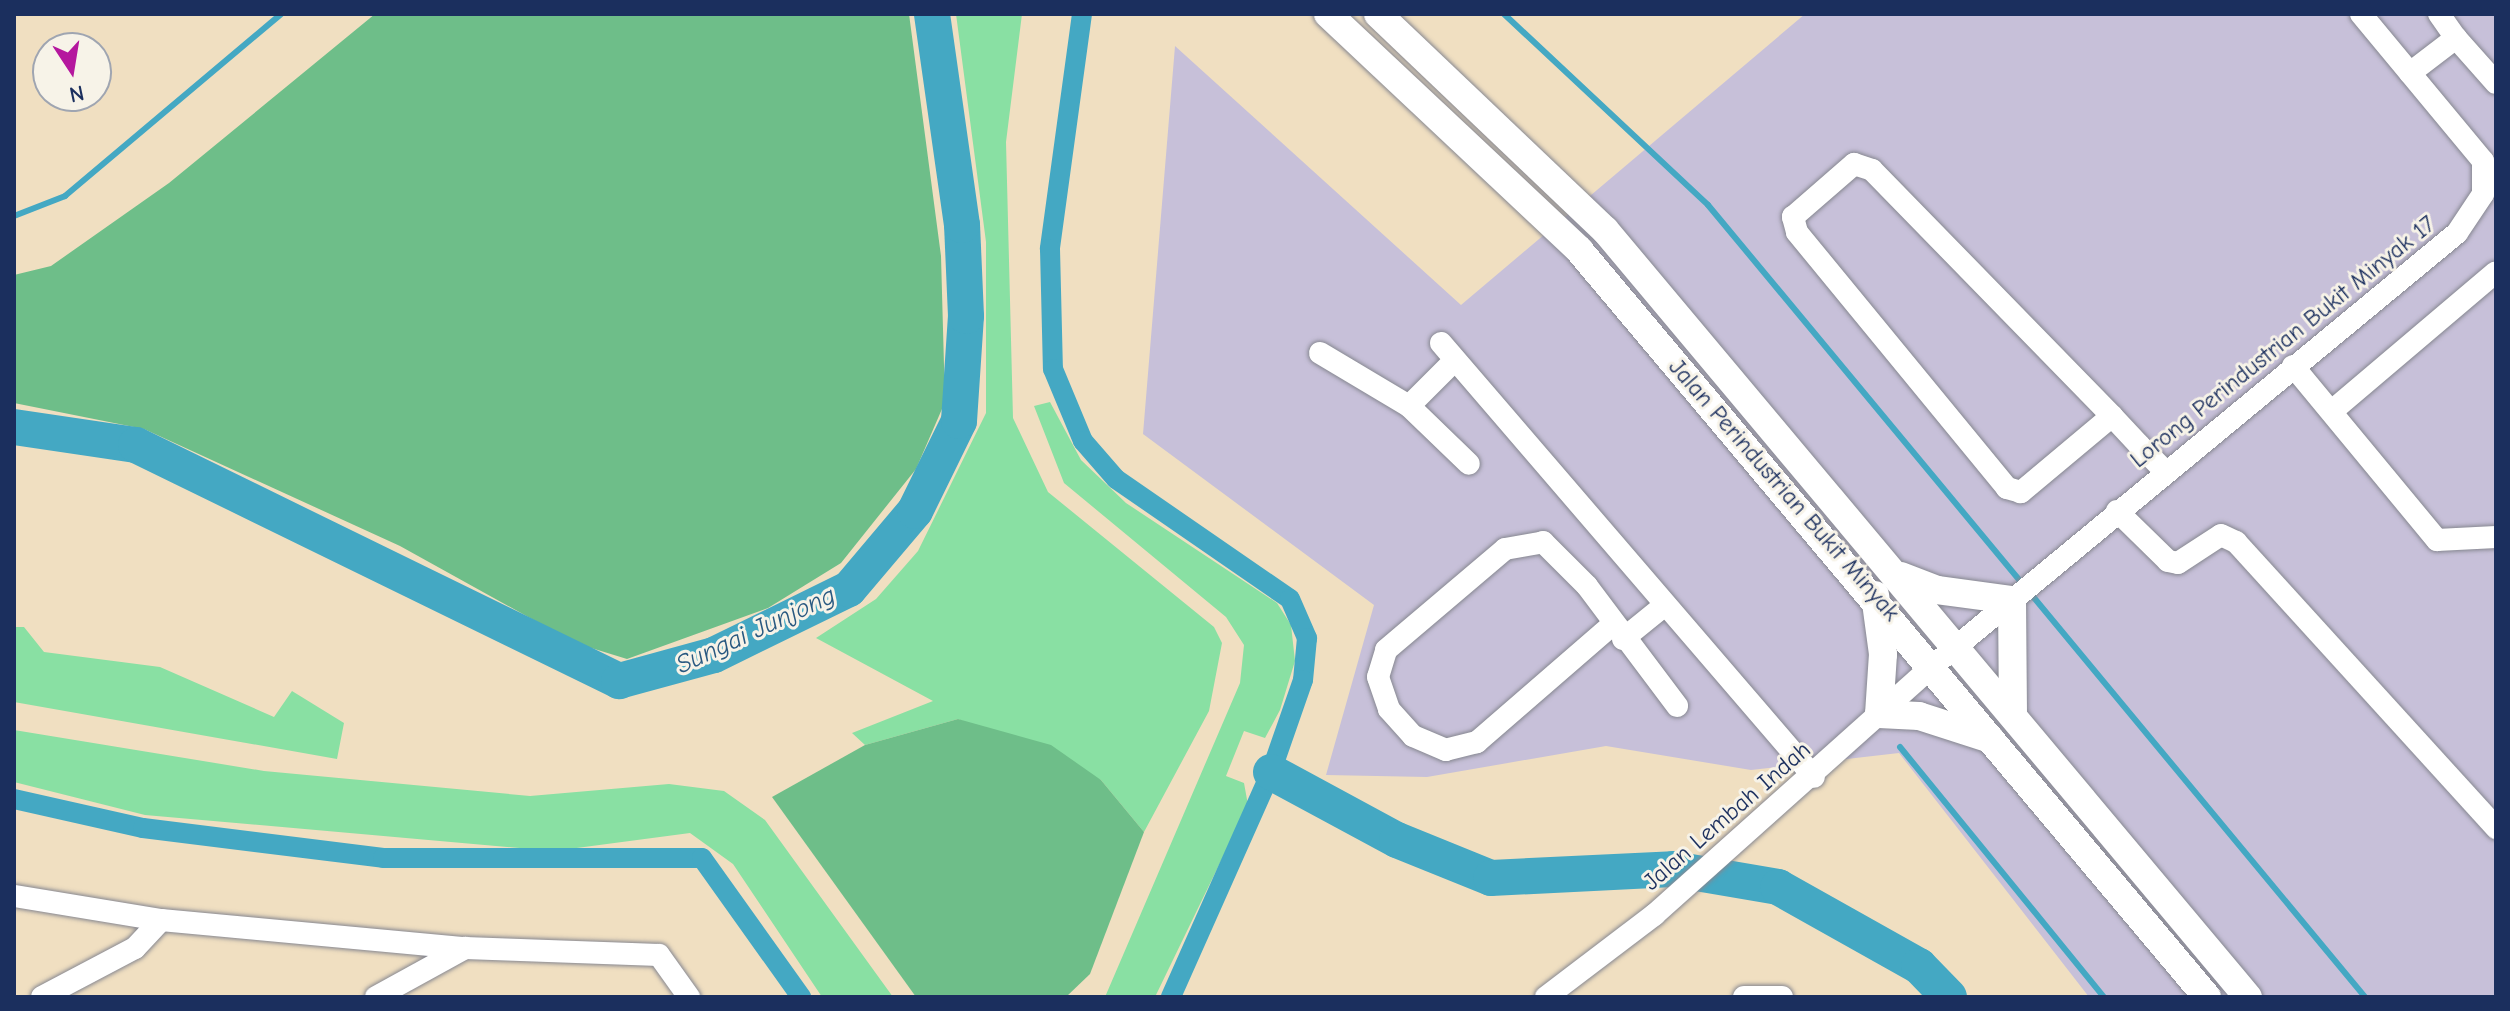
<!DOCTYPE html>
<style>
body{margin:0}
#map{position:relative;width:2510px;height:1011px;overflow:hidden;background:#f0dfc1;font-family:"Comic Neue",sans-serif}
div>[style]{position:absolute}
.industrial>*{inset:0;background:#c7c0d9}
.green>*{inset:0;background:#89e0a3}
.forest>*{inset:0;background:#6ebe89}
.stream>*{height:6px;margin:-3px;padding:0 3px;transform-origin:3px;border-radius:3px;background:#44a8c3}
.canal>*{height:20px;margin:-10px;padding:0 10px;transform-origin:10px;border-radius:10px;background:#44a8c3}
.river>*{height:36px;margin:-18px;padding:0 18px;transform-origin:18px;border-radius:18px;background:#44a8c3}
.roads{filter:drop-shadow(0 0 2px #868790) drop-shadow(0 0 2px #868790)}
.minor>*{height:22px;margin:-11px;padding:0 11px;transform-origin:11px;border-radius:11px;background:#fff}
.major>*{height:28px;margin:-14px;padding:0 14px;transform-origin:14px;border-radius:14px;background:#fff}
span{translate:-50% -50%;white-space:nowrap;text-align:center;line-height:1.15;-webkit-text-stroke:6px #f7f3e8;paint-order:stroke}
.street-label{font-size:24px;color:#1b2f5e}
.water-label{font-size:26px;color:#295981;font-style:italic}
.frame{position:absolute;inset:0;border:16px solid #1b2f5e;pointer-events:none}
.north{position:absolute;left:32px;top:32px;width:80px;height:80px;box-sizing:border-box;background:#f7f3e8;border:2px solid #9fa5b1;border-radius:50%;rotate:168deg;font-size:22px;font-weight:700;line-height:32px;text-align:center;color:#1b2f5e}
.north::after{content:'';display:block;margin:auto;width:28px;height:36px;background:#b5179e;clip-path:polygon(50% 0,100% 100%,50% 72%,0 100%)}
</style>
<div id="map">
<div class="industrial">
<div style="clip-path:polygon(1805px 14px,2496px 14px,2496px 997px,2089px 997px,1899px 753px,1751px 770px,1606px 746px,1427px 777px,1326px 775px,1374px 605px,1143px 434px,1175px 46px,1461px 305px)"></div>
</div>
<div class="green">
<div style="clip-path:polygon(956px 14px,1022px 14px,1006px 142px,1013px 418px,1048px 492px,1214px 627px,1222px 643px,1209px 711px,1144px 832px,1101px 780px,958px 719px,865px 745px,852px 733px,933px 701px,816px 638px,876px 599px,918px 551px,986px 413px,986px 242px)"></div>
<div style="clip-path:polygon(1050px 402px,1081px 460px,1126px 503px,1277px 603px,1291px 625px,1295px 661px,1280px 710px,1265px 738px,1244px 731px,1226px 776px,1244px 783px,1248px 805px,1155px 997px,1105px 997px,1240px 683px,1244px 645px,1226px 617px,1064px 483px,1034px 406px)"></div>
<div style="clip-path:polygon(14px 627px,24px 627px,44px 652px,160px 667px,274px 717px,292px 691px,344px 723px,337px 759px,14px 702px)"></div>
<div style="clip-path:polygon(14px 730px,264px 771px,530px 796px,669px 784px,724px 791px,765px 820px,893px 997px,822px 997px,733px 864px,690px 833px,554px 851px,145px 815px,14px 782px)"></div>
</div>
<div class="forest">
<div style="clip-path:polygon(375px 14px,909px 14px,941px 256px,945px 402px,916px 469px,841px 563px,768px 608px,627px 659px,575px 643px,400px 546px,144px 429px,14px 403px,14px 275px,51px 266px,169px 183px)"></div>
<div style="clip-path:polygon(958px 719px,1051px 745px,1101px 780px,1144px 832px,1090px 974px,1066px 997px,916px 997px,772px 797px,865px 745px)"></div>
</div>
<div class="stream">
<div style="left:1504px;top:14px;width:279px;rotate:43.1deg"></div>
<div style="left:1708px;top:205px;width:494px;rotate:50.3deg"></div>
<div style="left:14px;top:216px;width:55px;rotate:-21.4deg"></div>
<div style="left:65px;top:196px;width:282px;rotate:-40.1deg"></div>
<div style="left:2030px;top:593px;width:525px;rotate:50.33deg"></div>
<div style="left:1900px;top:747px;width:323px;rotate:50.8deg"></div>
</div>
<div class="canal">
<div style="left:1082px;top:14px;width:237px;rotate:97.8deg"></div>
<div style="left:1050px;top:249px;width:120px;rotate:88.6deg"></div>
<div style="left:1053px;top:369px;width:78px;rotate:67.4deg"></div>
<div style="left:1083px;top:441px;width:50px;rotate:49deg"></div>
<div style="left:1116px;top:479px;width:211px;rotate:34.6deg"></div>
<div style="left:1290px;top:599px;width:43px;rotate:66.4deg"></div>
<div style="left:1307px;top:638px;width:42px;rotate:95.4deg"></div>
<div style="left:1303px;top:680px;width:97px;rotate:109.2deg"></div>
<div style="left:1271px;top:772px;width:246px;rotate:114deg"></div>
<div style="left:14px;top:799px;width:132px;rotate:12.7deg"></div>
<div style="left:143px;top:828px;width:242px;rotate:7.1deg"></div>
<div style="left:383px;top:858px;width:319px"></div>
<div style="left:702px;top:858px;width:171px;rotate:54.5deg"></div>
</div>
<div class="river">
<div style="left:14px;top:427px;width:123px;rotate:8.4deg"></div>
<div style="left:136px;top:445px;width:538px;rotate:26.04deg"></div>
<div style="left:619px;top:681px;width:98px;rotate:-15.3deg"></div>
<div style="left:714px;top:655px;width:150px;rotate:-26.1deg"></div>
<div style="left:849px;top:589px;width:102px;rotate:-49.8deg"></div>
<div style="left:915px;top:511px;width:100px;rotate:-63.9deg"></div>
<div style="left:959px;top:421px;width:105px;rotate:-86.2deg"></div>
<div style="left:966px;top:316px;width:91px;rotate:-92.5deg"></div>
<div style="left:962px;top:225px;width:213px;rotate:-98.1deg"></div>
<div style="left:1271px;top:772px;width:143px;rotate:28.4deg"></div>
<div style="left:1397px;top:840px;width:101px;rotate:22deg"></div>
<div style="left:1491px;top:878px;width:182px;rotate:-2.8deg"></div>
<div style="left:1673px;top:869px;width:107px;rotate:9.7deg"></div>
<div style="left:1778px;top:887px;width:162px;rotate:29.3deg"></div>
<div style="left:1919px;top:966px;width:43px;rotate:45.9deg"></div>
</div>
<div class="roads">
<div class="minor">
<div style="left:2439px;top:14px;width:29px;rotate:55deg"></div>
<div style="left:2410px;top:73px;width:58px;rotate:-37.3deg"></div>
<div style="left:2456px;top:38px;width:60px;rotate:48.4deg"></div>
<div style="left:1441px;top:343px;width:572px;rotate:49.32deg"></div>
<div style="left:1320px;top:353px;width:104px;rotate:30.8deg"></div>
<div style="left:1455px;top:360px;width:65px;rotate:135deg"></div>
<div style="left:1409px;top:406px;width:83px;rotate:44deg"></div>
<div style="left:2293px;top:366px;width:226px;rotate:50.4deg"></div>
<div style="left:2437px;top:540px;width:59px;rotate:-2.9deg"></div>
<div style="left:2332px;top:411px;width:214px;rotate:-40.3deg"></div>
<div style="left:2112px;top:416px;width:119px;rotate:140.1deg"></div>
<div style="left:2021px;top:492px;width:15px;rotate:-164deg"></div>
<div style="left:2007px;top:488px;width:331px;rotate:-129.4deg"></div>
<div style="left:1797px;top:232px;width:16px;rotate:-105deg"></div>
<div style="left:1793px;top:217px;width:81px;rotate:-41deg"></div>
<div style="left:1854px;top:164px;width:19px;rotate:18deg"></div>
<div style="left:1872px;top:170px;width:344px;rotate:45.7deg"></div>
<div style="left:2112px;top:416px;width:40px;rotate:47deg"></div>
<div style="left:2139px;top:445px;width:37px;rotate:45deg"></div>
<div style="left:2117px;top:511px;width:71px;rotate:44.4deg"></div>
<div style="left:2168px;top:561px;width:10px;rotate:11deg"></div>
<div style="left:2178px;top:563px;width:51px;rotate:-33.1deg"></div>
<div style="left:2221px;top:535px;width:17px;rotate:25deg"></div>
<div style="left:2236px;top:542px;width:387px;rotate:47.7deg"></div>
<div style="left:1612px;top:625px;width:179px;rotate:139.1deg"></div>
<div style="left:1477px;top:742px;width:32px;rotate:166deg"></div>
<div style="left:1446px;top:750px;width:36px;rotate:-157deg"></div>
<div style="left:1413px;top:736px;width:36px;rotate:-132deg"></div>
<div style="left:1389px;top:709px;width:34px;rotate:-109deg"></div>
<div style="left:1378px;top:677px;width:28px;rotate:-73deg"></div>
<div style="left:1386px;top:650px;width:156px;rotate:-40.3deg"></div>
<div style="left:1505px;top:549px;width:39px;rotate:-10deg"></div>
<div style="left:1543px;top:542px;width:62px;rotate:45deg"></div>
<div style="left:1587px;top:586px;width:150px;rotate:53.1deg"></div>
<div style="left:1623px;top:639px;width:54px;rotate:-39deg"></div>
<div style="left:14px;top:896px;width:149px;rotate:9.3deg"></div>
<div style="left:161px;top:920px;width:305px;rotate:5.3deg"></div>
<div style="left:465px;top:948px;width:194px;rotate:2.1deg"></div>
<div style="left:659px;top:955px;width:52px;rotate:54.5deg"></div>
<div style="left:42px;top:997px;width:105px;rotate:-27.8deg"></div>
<div style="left:135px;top:948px;width:38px;rotate:-47deg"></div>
<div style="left:376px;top:997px;width:102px;rotate:-28.8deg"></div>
<div style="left:1546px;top:997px;width:136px;rotate:-37.2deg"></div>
<div style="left:1654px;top:915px;width:375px;rotate:-41.8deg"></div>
<div style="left:1934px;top:665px;width:678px;rotate:-39.56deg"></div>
<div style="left:2457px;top:233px;width:47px;rotate:-56.3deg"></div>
<div style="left:2483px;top:194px;width:33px;rotate:-90deg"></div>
<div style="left:2483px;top:161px;width:191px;rotate:-129.7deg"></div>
<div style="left:1744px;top:997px;width:38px"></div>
</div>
<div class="major">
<div style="left:1328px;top:14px;width:345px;rotate:43.2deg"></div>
<div style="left:1579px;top:250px;width:976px;rotate:49.95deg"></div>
<div style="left:1378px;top:14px;width:313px;rotate:43.6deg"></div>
<div style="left:1605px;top:230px;width:1001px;rotate:50.03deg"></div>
<div style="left:1901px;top:576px;width:39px;rotate:21deg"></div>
<div style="left:1937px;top:590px;width:76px;rotate:7.6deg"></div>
<div style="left:2012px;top:600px;width:116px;rotate:89.5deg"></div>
<div style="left:1875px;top:595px;width:60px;rotate:82.3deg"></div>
<div style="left:1883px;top:654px;width:60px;rotate:93.8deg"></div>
<div style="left:1879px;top:714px;width:40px;rotate:2.9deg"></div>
<div style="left:1919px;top:716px;width:75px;rotate:17.9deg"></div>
</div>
</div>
<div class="street-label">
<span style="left:2283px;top:342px;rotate:-39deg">Lorong Perindustrian Bukit Minyak 17</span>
<span style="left:1784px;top:490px;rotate:49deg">Jalan Perindustrian Bukit Minyak</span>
<span style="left:1727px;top:816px;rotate:-41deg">Jalan Lembah Indah</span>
</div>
<div class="water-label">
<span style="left:756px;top:631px;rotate:-25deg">Sungai Junjong</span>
</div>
<div class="frame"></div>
<div class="north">N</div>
</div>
